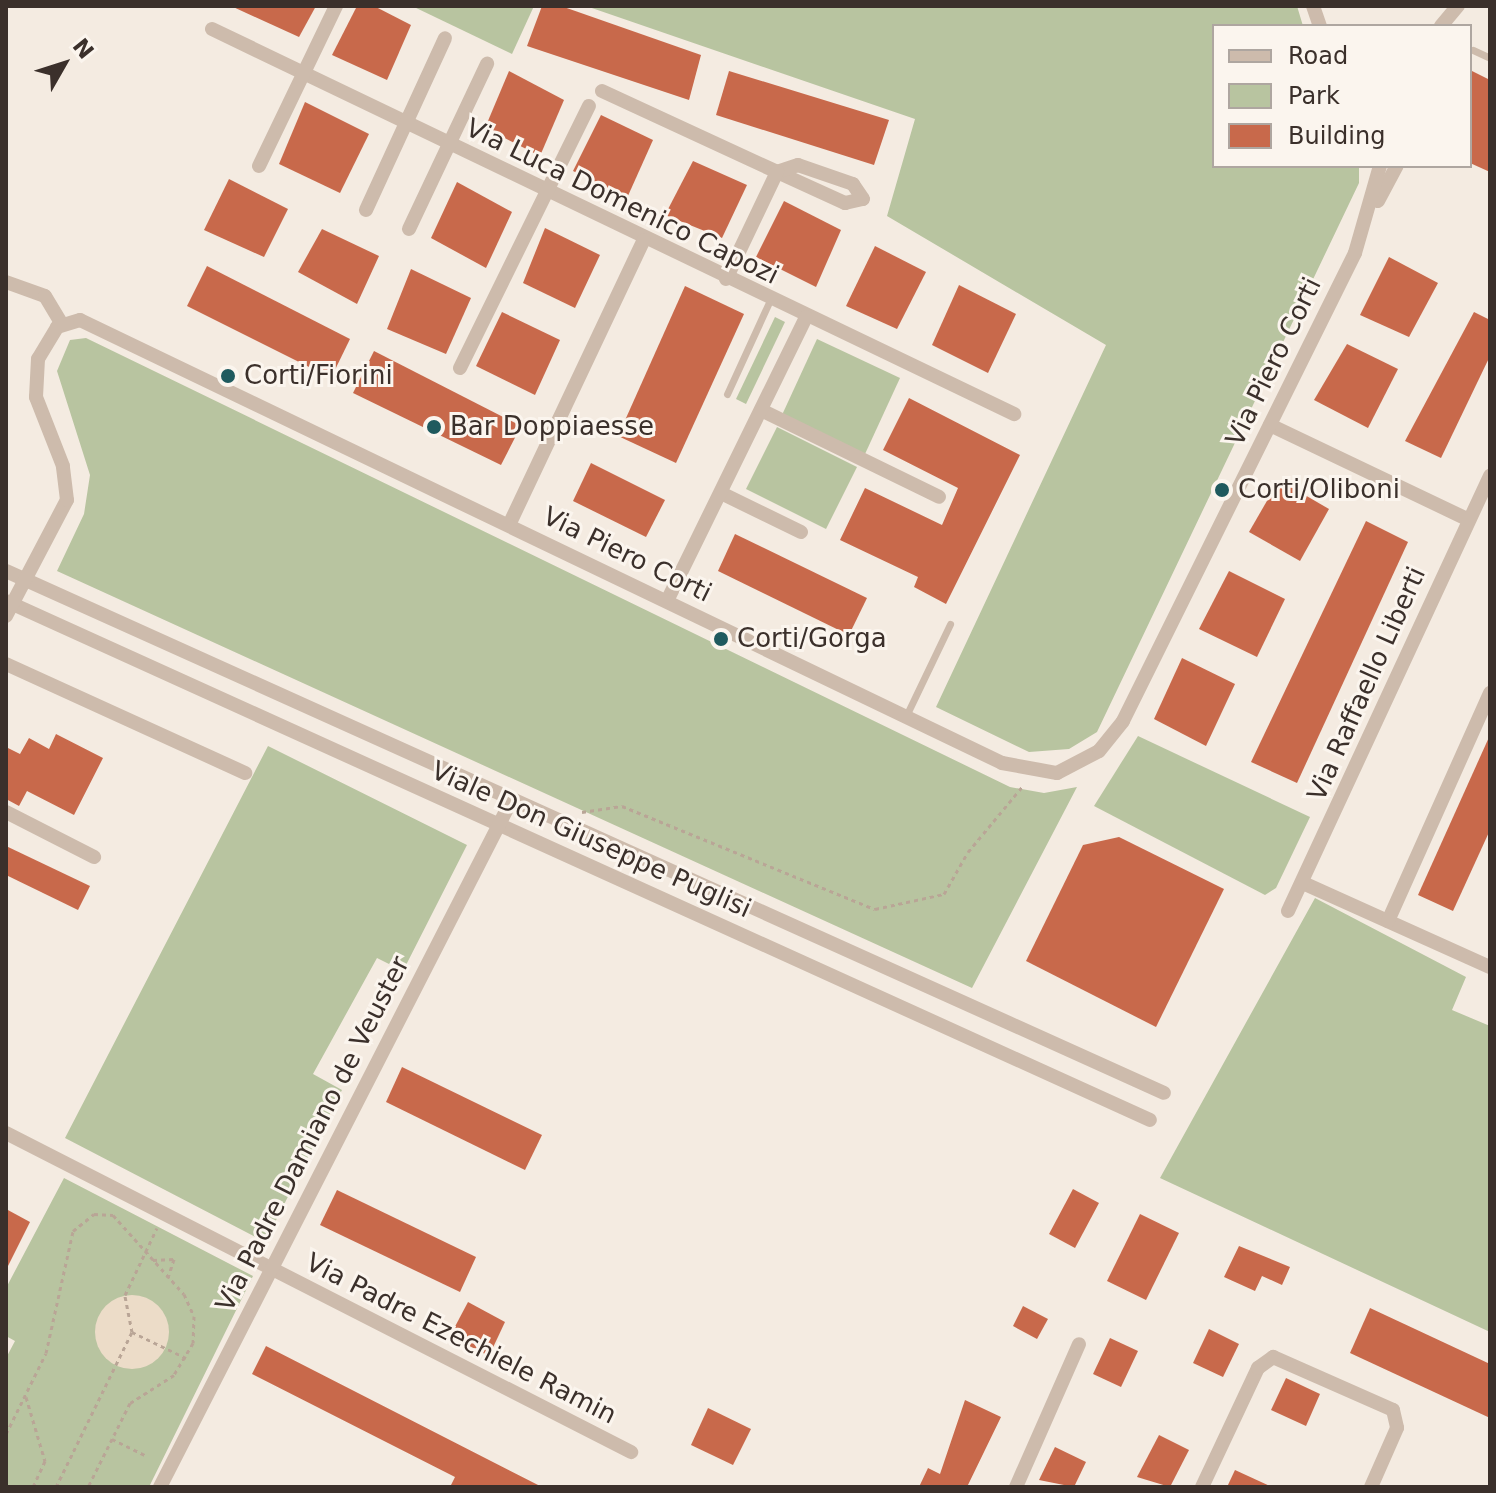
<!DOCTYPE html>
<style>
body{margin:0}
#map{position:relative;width:1496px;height:1493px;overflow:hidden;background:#f4ebe1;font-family:"DejaVu Sans",sans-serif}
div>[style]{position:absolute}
.green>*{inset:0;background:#b8c4a0}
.plaza>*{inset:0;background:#ecdcc8}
.round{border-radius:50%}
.building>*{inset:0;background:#c8694b}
.path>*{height:3px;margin-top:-1.5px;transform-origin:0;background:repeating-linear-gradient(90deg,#b9a596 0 4px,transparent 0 8px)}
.lane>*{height:7px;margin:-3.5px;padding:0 3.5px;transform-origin:3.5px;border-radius:3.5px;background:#cdbbac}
.street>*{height:14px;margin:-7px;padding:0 7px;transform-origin:7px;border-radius:7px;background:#cdbbac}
.dots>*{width:22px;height:22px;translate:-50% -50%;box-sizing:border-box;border:4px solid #fbf5ee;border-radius:50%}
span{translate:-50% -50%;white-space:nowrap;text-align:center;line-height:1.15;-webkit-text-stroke:6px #fbf5ee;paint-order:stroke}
.street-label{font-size:26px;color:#3b302b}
.poi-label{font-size:26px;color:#3b302b}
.left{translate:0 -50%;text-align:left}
.frame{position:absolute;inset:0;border:8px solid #3b302b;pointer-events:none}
.legend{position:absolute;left:1212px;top:24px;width:260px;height:144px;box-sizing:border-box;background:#fbf5ee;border:2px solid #aea6a0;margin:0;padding:10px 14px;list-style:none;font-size:24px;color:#3b302b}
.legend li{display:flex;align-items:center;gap:16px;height:40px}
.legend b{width:40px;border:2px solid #aea6a0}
.north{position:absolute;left:24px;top:24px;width:80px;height:80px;-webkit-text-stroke:6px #fbf5ee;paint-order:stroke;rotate:51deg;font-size:22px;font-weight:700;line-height:32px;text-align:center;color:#3b302b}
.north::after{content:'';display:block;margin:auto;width:28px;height:36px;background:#3b302b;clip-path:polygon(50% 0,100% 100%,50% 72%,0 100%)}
</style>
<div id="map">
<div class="green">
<div style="clip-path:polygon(412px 6px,534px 6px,512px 54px)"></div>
<div style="clip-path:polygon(586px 6px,1297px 6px,1303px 26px,1214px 26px,1214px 166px,1359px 166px,1359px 183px,1097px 732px,1069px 749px,1029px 752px,936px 707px,1106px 345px,887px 216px,915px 119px)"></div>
<div style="clip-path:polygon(775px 317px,785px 322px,746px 404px,736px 399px)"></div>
<div style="clip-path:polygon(86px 338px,1010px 787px,1044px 793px,1077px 787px,972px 988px,57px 571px,84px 514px,90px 475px,57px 371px,70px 340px)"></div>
<div style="clip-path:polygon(817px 339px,900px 378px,865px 454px,782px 415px)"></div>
<div style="clip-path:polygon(777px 427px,857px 467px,826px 529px,746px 489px)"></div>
<div style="clip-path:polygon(1138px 736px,1310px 817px,1276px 888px,1265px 895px,1094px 806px)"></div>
<div style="clip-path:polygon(268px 746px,467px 845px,403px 971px,377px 958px,313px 1074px,342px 1090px,265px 1242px,65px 1138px)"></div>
<div style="clip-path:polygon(1315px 898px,1466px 977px,1452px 1010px,1490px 1026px,1490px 1332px,1160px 1178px)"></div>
<div style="clip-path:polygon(64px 1178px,253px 1276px,149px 1487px,6px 1487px,6px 1358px,15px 1341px,6px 1336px,6px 1288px)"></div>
</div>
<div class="plaza">
<div class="round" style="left:95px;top:1295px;width:74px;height:74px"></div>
</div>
<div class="building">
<div style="clip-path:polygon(231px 6px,316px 6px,299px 37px)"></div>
<div style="clip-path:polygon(357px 6px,374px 6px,411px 25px,387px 80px,332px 55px)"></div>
<div style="clip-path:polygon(542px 6px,561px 6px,701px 55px,689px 100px,527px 46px)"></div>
<div style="clip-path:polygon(1470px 70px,1490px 80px,1490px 172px,1470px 163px)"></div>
<div style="clip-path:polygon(509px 71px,564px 100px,540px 156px,485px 128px)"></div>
<div style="clip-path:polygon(729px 71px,889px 120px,874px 165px,716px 115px)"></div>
<div style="clip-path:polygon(305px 102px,369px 134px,340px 193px,279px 164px)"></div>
<div style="clip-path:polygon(601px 115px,653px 140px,627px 198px,573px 171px)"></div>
<div style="clip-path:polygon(693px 161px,747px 185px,722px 238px,665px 215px)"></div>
<div style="clip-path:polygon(229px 179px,288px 209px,264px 257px,204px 230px)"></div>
<div style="clip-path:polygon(457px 182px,512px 212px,486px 268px,431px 238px)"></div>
<div style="clip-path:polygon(784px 201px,841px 230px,816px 287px,756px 257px)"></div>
<div style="clip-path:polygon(545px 228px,600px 255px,575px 308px,523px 283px)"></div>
<div style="clip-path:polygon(322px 229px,379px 256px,357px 304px,298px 272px)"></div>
<div style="clip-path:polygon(875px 246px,926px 272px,897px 329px,846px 306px)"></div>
<div style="clip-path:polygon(1389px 257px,1438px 283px,1409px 337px,1360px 315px)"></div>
<div style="clip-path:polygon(207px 266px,350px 339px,331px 378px,187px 306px)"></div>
<div style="clip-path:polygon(411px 269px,471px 298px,446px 354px,387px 329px)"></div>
<div style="clip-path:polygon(959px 285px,1016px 314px,988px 373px,932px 345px)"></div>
<div style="clip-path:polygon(685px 286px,744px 314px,676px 463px,618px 436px)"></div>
<div style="clip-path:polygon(502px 312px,560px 340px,535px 395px,476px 366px)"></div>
<div style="clip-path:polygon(1474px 312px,1490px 320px,1490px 356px,1441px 458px,1405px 441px)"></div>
<div style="clip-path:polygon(1347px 344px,1398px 369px,1368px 428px,1314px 400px)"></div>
<div style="clip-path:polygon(374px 351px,521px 426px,501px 465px,353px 393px)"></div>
<div style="clip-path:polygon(909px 398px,1020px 455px,946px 604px,914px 587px,918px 577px,840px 540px,865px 488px,942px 525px,958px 488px,883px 450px)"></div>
<div style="clip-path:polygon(591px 463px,665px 500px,646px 537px,573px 501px)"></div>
<div style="clip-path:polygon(1279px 480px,1329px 509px,1300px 561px,1249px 532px)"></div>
<div style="clip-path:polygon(1366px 521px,1408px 542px,1297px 783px,1251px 762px)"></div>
<div style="clip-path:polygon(735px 534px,867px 598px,849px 635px,718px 571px)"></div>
<div style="clip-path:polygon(1229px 571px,1285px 599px,1257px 657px,1199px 629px)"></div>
<div style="clip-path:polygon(1182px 658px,1235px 684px,1206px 746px,1154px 719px)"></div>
<div style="clip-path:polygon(56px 734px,103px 758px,74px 815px,27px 791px,19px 806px,6px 799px,6px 747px,20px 754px,29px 738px,49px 749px)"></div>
<div style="clip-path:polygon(1490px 735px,1490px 830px,1453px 911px,1418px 895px)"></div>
<div style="clip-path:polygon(1119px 837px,1224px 889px,1156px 1027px,1026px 961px,1083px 845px)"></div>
<div style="clip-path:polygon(6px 846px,90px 886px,78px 910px,6px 875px)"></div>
<div style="clip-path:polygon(402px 1067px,542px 1135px,525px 1170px,386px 1102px)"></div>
<div style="clip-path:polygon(1073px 1189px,1099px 1203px,1075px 1248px,1049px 1234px)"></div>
<div style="clip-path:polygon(337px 1190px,476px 1257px,460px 1292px,320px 1225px)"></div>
<div style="clip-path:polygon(6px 1209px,30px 1222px,6px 1270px)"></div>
<div style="clip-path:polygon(1140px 1214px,1179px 1233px,1146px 1300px,1107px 1281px)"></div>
<div style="clip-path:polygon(1239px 1246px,1290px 1267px,1282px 1285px,1262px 1276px,1255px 1291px,1224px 1277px)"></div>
<div style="clip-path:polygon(468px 1302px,505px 1322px,489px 1356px,450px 1336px)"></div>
<div style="clip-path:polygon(1023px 1306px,1048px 1319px,1037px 1339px,1013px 1326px)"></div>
<div style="clip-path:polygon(1370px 1308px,1490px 1364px,1490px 1418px,1350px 1353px)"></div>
<div style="clip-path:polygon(1209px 1329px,1239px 1344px,1223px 1377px,1193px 1363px)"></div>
<div style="clip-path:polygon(1110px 1338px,1138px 1351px,1121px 1387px,1093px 1374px)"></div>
<div style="clip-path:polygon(266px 1346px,542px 1487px,450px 1487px,455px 1477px,252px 1374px)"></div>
<div style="clip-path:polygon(1286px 1378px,1320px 1394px,1306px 1426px,1271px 1410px)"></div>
<div style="clip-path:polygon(965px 1400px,1001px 1417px,967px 1487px,919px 1487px,928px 1468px,940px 1474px)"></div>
<div style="clip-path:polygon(708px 1408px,751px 1429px,733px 1465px,691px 1445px)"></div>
<div style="clip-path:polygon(1159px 1435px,1189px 1450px,1170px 1487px,1137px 1477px)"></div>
<div style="clip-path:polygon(1055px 1447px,1086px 1462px,1074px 1487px,1039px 1480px)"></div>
<div style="clip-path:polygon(1235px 1470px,1272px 1487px,1227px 1487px)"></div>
</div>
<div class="path">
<div style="left:582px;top:812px;width:40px;rotate:-8.5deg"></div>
<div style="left:622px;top:806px;width:273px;rotate:22.2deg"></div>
<div style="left:875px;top:909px;width:71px;rotate:-12.3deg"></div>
<div style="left:944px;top:894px;width:48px;rotate:-60.3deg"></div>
<div style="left:968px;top:852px;width:85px;rotate:-50.3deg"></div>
<div style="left:153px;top:1260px;width:21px;rotate:-3deg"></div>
<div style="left:174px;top:1259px;width:20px;rotate:108deg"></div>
<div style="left:132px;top:1332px;width:60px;rotate:25.7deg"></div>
<div style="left:26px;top:1397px;width:67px;rotate:73.5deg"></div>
<div style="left:45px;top:1461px;width:29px;rotate:115deg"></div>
<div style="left:6px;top:1434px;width:90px;rotate:-63.7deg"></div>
<div style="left:46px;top:1353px;width:125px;rotate:-77.5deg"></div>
<div style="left:73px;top:1231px;width:27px;rotate:-39deg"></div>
<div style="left:94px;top:1214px;width:19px;rotate:3deg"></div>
<div style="left:113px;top:1215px;width:106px;rotate:48.1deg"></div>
<div style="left:184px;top:1294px;width:24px;rotate:66deg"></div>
<div style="left:194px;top:1316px;width:27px;rotate:92deg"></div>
<div style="left:193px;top:1343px;width:37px;rotate:121deg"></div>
<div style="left:174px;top:1375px;width:52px;rotate:147.5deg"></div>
<div style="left:130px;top:1403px;width:94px;rotate:116.6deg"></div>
<div style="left:112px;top:1439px;width:39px;rotate:26deg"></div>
<div style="left:56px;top:1487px;width:173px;rotate:-63.9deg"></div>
<div style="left:132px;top:1332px;width:38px;rotate:-101deg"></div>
<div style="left:125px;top:1295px;width:74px;rotate:-64.5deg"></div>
</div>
<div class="lane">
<div style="left:1473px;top:50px;width:19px;rotate:25deg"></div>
<div style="left:727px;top:394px;width:103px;rotate:-65.4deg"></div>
<div style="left:906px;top:716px;width:102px;rotate:-64.4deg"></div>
</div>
<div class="street">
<div style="left:1313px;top:6px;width:21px;rotate:71deg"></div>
<div style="left:1441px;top:26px;width:26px;rotate:-50deg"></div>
<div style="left:212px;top:29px;width:890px;rotate:25.64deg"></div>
<div style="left:602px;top:91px;width:193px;rotate:24.8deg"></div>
<div style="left:777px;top:172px;width:75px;rotate:24.5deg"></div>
<div style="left:845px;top:203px;width:18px;rotate:-13deg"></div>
<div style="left:863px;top:199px;width:18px;rotate:-124deg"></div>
<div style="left:853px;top:184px;width:58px;rotate:-160.9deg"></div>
<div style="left:798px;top:165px;width:22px;rotate:162deg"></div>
<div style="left:259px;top:166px;width:178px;rotate:-64.3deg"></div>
<div style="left:1378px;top:201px;width:40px;rotate:-62deg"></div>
<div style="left:366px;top:210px;width:189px;rotate:-65.3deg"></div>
<div style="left:409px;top:229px;width:183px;rotate:-64.7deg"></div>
<div style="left:726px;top:279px;width:119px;rotate:-64.5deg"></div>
<div style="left:6px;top:282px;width:41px;rotate:19.7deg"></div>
<div style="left:45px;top:296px;width:31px;rotate:59deg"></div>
<div style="left:460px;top:368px;width:292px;rotate:-63.8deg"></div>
<div style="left:761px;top:410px;width:198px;rotate:26deg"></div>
<div style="left:1270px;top:425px;width:218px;rotate:25.5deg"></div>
<div style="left:721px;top:493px;width:89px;rotate:26deg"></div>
<div style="left:509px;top:525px;width:315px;rotate:-64.7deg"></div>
<div style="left:6px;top:571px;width:1270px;rotate:24.26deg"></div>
<div style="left:6px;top:601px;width:1256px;rotate:24.4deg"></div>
<div style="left:667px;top:601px;width:316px;rotate:-63.9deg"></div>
<div style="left:6px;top:616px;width:131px;rotate:-62.3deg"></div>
<div style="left:67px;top:500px;width:34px;rotate:-97deg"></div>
<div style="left:63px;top:466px;width:74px;rotate:-111.4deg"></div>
<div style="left:36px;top:397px;width:38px;rotate:-87deg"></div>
<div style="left:38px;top:359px;width:37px;rotate:-59deg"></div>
<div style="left:57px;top:327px;width:24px;rotate:-17deg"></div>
<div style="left:80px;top:320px;width:1023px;rotate:25.66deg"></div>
<div style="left:1002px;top:763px;width:56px;rotate:10.3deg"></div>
<div style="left:1057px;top:773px;width:47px;rotate:-27.6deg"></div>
<div style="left:1099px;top:751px;width:38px;rotate:-51deg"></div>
<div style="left:1123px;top:721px;width:522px;rotate:-63.63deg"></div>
<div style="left:1355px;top:253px;width:91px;rotate:-74deg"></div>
<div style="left:6px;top:664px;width:263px;rotate:24.5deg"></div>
<div style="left:6px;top:812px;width:99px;rotate:27.1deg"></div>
<div style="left:1303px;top:883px;width:205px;rotate:24.2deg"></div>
<div style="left:1288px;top:911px;width:480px;rotate:-65.1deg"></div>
<div style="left:1388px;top:921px;width:250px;rotate:-65.9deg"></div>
<div style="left:6px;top:1133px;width:702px;rotate:27.04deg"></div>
<div style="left:160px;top:1487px;width:768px;rotate:-62.9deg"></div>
<div style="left:1016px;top:1487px;width:156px;rotate:-66.2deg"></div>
<div style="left:1202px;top:1487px;width:132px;rotate:-64.8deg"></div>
<div style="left:1258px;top:1368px;width:19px;rotate:-36deg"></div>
<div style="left:1273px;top:1357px;width:131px;rotate:23.8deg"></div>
<div style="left:1393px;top:1410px;width:18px;rotate:77deg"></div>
<div style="left:1397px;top:1428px;width:64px;rotate:113.8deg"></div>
</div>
<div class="dots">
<div style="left:228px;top:376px;background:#1f5a5e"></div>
<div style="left:434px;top:427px;background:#1f5a5e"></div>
<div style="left:1222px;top:490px;background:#1f5a5e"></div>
<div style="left:721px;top:639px;background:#1f5a5e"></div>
</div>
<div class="street-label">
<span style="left:622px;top:202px;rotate:26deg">Via Luca Domenico Capozi</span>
<span style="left:1274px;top:362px;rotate:-64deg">Via Piero Corti</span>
<span style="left:627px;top:555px;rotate:26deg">Via Piero Corti</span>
<span style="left:1367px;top:684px;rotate:-66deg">Via Raffaello Liberti</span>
<span style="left:591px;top:840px;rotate:24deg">Viale Don Giuseppe Puglisi</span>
<span style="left:313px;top:1134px;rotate:-63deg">Via Padre Damiano de Veuster</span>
<span style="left:461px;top:1339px;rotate:27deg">Via Padre Ezechiele Ramin</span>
</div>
<div class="poi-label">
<span class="left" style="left:244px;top:376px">Corti/Fiorini</span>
<span class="left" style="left:450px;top:427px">Bar Doppiaesse</span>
<span class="left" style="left:1238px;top:490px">Corti/Oliboni</span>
<span class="left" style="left:737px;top:639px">Corti/Gorga</span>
</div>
<div class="frame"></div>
<ul class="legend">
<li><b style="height:10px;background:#cdbbac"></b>Road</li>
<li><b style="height:22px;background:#b8c4a0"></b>Park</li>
<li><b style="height:22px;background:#c8694b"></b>Building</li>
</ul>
<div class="north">N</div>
</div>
